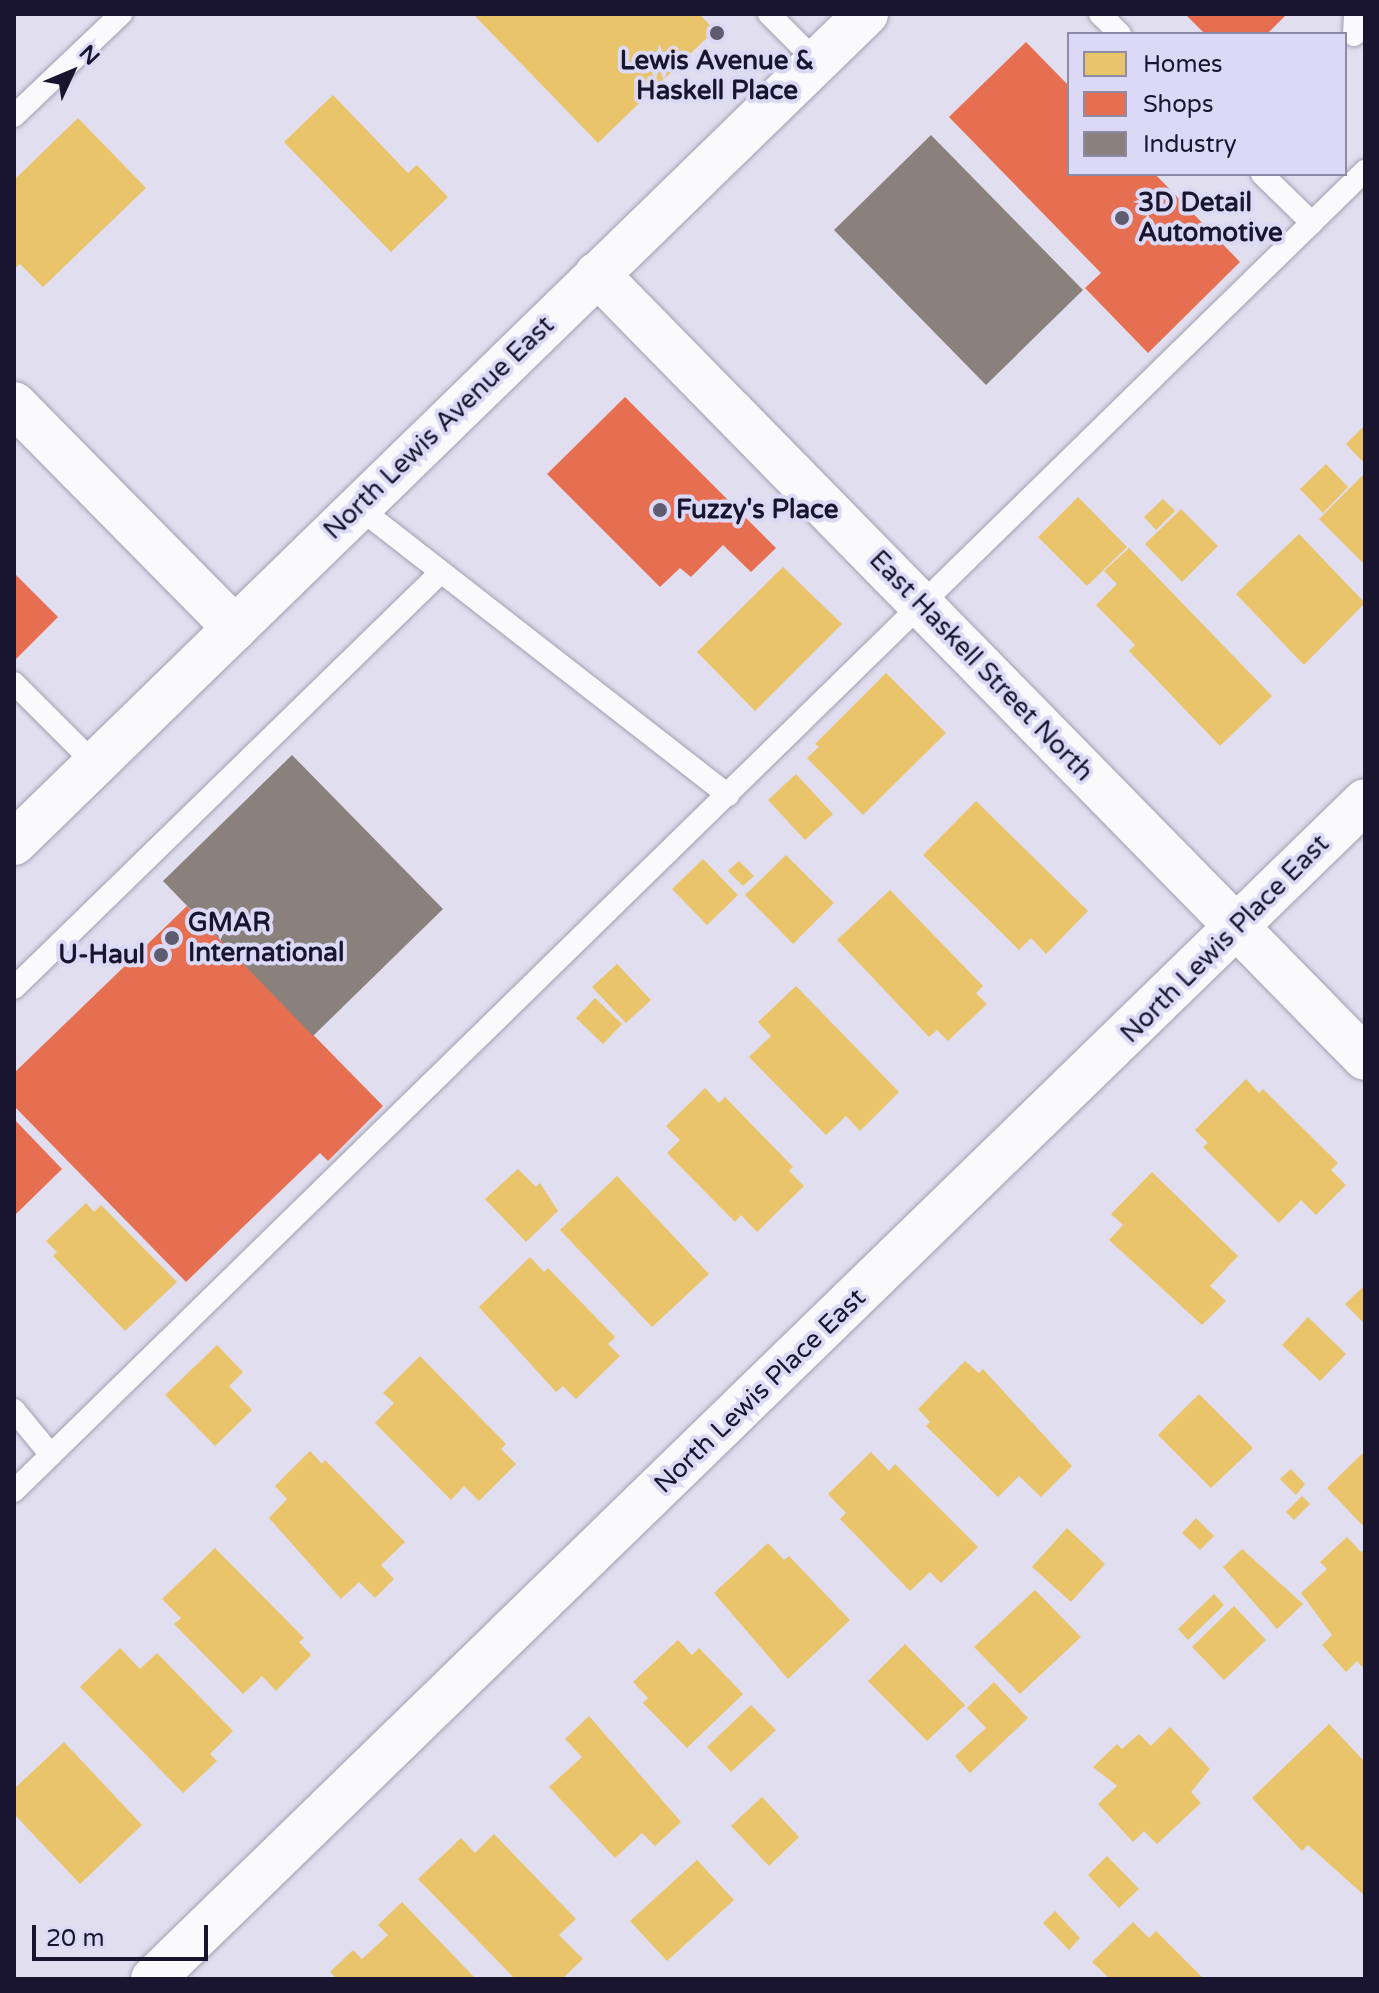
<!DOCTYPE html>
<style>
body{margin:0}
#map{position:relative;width:1379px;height:1993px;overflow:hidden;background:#e1dfef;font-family:"Varela Round",sans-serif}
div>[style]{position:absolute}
.homes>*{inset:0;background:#e9c46a}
.shops>*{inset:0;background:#e76f51}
.industry>*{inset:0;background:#8a817c}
.roads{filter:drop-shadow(0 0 2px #a19eb1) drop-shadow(0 0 2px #a19eb1)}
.service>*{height:22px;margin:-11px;padding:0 11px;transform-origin:11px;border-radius:11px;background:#fafafd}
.minor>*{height:44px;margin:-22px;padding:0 22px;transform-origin:22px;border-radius:22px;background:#fafafd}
.secondary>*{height:44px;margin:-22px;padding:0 22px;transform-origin:22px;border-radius:22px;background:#fafafd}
.dots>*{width:22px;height:22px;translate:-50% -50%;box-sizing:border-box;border:4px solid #dbd9f5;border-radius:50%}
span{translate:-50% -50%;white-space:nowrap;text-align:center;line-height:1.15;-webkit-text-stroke:8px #dbd9f5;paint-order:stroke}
.poi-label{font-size:26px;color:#19152e;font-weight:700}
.left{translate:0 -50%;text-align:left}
.right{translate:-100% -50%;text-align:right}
.street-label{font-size:26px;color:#19152e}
.frame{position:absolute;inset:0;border:16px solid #19152e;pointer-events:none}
.legend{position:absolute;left:1067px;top:32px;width:280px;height:144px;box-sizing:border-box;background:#dbd9f5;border:2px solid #8d8ba5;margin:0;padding:10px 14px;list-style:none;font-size:24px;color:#19152e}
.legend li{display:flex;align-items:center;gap:16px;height:40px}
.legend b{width:40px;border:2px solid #8d8ba5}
.north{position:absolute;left:32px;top:32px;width:80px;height:80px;-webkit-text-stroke:6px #dbd9f5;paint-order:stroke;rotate:46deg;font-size:22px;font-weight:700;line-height:32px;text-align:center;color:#19152e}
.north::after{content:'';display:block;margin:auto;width:28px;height:36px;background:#19152e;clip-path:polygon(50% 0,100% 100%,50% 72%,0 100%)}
.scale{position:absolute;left:32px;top:1925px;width:176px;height:36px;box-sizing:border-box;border:4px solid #19152e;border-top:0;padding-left:10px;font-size:24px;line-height:28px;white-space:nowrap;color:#19152e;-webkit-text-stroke:6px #dbd9f5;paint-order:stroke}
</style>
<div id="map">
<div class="homes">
<div style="clip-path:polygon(473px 14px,699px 14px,715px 30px,598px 143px)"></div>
<div style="clip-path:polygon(333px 95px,408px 173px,417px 165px,448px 197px,391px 252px,284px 142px)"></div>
<div style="clip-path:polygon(78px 118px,146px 188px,43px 287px,20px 264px,14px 269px,14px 180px)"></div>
<div style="clip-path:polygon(1365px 425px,1365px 464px,1346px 444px)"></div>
<div style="clip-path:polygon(1326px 464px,1348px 487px,1323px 513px,1300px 489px)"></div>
<div style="clip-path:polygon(1365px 473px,1365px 565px,1319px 519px)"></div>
<div style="clip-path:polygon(1078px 497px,1127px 547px,1087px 586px,1038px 537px)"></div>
<div style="clip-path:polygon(1163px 499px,1175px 511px,1156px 530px,1144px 517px)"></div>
<div style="clip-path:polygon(1181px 509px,1218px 546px,1182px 582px,1145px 544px)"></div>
<div style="clip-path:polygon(1299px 534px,1365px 603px,1304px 665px,1236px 594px)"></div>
<div style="clip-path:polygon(1129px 548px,1272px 696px,1220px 746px,1129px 651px,1135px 645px,1096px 605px,1117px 584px,1104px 571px)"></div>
<div style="clip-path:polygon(783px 567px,842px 624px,755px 711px,697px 652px)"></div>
<div style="clip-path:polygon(886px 673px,946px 733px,863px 815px,807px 758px,819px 747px,815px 744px)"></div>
<div style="clip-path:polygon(796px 774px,833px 814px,805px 840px,768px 800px)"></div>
<div style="clip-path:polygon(976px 801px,1088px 911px,1046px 954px,1031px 938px,1019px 950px,923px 855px)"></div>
<div style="clip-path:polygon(786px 855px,834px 903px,793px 944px,745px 895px)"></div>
<div style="clip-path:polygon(703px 859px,738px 895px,707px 925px,672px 889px)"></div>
<div style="clip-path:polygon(739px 861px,754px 876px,743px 886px,728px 871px)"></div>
<div style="clip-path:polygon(890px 890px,983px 986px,976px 993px,987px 1004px,948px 1041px,937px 1030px,929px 1037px,837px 940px)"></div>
<div style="clip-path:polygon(617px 964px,651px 1000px,626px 1023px,592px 987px)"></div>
<div style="clip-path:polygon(796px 986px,899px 1092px,860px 1131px,846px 1116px,826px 1135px,749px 1057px,771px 1036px,758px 1022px)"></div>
<div style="clip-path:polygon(595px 998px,622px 1024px,603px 1044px,576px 1018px)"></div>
<div style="clip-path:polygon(1246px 1079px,1259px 1093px,1263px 1089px,1338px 1163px,1331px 1170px,1346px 1185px,1316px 1215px,1301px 1200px,1279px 1223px,1203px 1147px,1208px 1143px,1195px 1130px)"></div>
<div style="clip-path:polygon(705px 1088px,719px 1103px,725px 1097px,793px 1167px,789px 1171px,804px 1186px,757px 1232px,741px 1215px,735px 1222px,667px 1153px,680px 1140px,666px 1126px)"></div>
<div style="clip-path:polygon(518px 1169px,536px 1187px,540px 1183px,558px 1211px,526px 1242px,485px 1199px)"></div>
<div style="clip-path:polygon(1152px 1172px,1238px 1256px,1210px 1286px,1226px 1301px,1202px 1325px,1109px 1240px,1123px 1225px,1111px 1214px)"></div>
<div style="clip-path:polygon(617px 1176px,709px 1274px,652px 1327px,560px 1230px)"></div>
<div style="clip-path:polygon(86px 1203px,94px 1212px,101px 1205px,177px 1282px,125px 1331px,53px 1256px,57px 1252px,46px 1241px)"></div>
<div style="clip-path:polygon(530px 1257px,544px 1272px,548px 1268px,615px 1337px,608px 1344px,620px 1356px,576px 1399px,563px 1386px,556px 1392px,479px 1307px)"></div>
<div style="clip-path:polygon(1365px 1285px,1365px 1324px,1345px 1304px)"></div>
<div style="clip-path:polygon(1308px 1317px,1346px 1354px,1320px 1381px,1282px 1345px)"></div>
<div style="clip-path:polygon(217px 1345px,243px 1372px,229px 1386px,252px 1410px,215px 1446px,165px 1395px)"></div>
<div style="clip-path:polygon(420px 1356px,506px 1444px,501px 1449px,516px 1464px,479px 1501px,464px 1486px,451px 1500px,375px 1423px,394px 1403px,383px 1393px)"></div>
<div style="clip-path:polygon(965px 1361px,979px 1373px,983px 1369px,1072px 1466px,1041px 1497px,1019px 1476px,998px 1497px,926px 1426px,930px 1422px,918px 1409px)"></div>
<div style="clip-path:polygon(1199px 1394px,1253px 1448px,1211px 1488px,1158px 1435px)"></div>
<div style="clip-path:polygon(310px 1451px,322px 1464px,325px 1460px,405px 1542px,381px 1565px,394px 1579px,375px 1598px,359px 1582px,341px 1599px,269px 1518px,287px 1499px,275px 1486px)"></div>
<div style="clip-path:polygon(1365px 1451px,1365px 1528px,1327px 1488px)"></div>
<div style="clip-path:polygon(871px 1452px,889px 1471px,895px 1464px,978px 1547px,941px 1583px,930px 1572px,910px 1591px,840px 1519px,846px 1513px,828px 1494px)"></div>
<div style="clip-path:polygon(1291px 1469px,1305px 1484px,1296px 1495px,1280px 1479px)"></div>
<div style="clip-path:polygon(1302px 1496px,1310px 1504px,1294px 1520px,1286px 1512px)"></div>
<div style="clip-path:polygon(1196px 1518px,1214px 1536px,1200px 1550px,1182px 1533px)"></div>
<div style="clip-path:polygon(1067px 1528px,1105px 1564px,1071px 1602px,1032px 1567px)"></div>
<div style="clip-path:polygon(1347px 1537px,1361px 1552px,1365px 1549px,1365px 1670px,1357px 1661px,1346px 1672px,1322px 1645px,1332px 1635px,1301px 1593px,1327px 1569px,1320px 1562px)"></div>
<div style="clip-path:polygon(768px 1543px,784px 1560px,789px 1556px,850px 1620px,788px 1679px,714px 1593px)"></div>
<div style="clip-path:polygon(215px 1548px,304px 1638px,299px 1642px,311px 1655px,276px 1691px,262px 1676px,243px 1694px,174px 1624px,181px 1618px,162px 1599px)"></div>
<div style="clip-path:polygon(1242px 1549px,1303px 1604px,1277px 1629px,1223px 1567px)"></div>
<div style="clip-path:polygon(1035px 1590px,1081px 1637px,1020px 1694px,974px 1647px)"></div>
<div style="clip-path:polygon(1214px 1594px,1224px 1605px,1188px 1640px,1178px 1629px)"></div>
<div style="clip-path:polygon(1234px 1606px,1266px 1640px,1224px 1680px,1192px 1647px)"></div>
<div style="clip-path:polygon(678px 1640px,692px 1655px,699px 1648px,743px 1694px,687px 1748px,643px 1703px,648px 1698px,633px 1682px)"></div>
<div style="clip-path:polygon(905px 1644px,965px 1705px,927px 1741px,868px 1681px)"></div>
<div style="clip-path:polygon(120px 1648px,140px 1669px,157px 1653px,233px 1731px,210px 1754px,217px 1761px,183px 1793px,80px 1687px)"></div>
<div style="clip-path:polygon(994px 1682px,1028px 1718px,970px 1773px,955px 1756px,986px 1728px,967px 1708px)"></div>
<div style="clip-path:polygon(751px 1705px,776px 1730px,731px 1772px,707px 1747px)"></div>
<div style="clip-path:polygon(589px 1716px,681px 1822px,655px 1846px,642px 1833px,615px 1858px,549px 1787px,582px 1757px,565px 1739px)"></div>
<div style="clip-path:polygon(1329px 1724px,1365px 1762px,1365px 1896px,1308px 1845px,1302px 1851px,1252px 1798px)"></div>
<div style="clip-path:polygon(1170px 1727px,1210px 1769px,1191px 1792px,1201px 1803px,1157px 1844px,1144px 1831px,1133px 1842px,1098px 1804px,1117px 1786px,1093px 1767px,1117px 1744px,1122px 1749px,1139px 1734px,1151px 1746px)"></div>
<div style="clip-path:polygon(64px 1742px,142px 1825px,80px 1884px,14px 1814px,14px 1789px)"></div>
<div style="clip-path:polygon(762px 1797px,799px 1837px,769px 1866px,731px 1826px)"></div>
<div style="clip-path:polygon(494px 1834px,576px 1919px,559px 1935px,583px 1959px,562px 1979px,515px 1979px,418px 1879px,461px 1838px,475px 1853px)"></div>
<div style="clip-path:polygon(1107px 1856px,1139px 1889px,1119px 1908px,1088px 1875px)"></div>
<div style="clip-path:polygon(697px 1860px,734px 1900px,667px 1961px,630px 1921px)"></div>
<div style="clip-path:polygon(402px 1902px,476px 1979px,337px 1979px,330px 1972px,353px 1950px,362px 1959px,388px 1935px,378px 1925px)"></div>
<div style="clip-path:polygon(1055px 1911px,1080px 1938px,1069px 1950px,1043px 1923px)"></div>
<div style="clip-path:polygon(1133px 1922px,1149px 1938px,1156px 1931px,1204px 1979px,1110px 1979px,1092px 1962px)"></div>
</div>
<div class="shops">
<div style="clip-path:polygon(1185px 14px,1287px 14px,1267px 34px,1205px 34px)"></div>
<div style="clip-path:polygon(1026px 42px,1069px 86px,1069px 174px,1155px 174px,1240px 262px,1148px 353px,1085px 288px,1101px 273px,949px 117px)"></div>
<div style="clip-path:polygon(625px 397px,776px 548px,751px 572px,723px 545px,691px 577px,680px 568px,660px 587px,547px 474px)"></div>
<div style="clip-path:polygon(14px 573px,58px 617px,14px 661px)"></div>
<div style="clip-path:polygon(187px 906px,383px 1106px,328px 1161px,320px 1153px,186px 1282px,14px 1106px,14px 1073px)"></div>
<div style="clip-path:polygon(14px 1119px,62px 1169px,14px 1216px)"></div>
</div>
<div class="industry">
<div style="clip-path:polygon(931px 135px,1083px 290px,986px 385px,834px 230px)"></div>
<div style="clip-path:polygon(292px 755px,443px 909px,313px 1036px,163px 881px)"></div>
</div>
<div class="roads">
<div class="service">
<div style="left:769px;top:14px;width:68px;rotate:45deg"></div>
<div style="left:1100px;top:14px;width:28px;rotate:45deg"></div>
<div style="left:1354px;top:35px;width:21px;rotate:-87deg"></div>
<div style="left:14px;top:116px;width:148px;rotate:-43.6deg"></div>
<div style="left:1262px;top:174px;width:70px;rotate:44.4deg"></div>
<div style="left:358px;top:507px;width:469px;rotate:37.9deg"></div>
<div style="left:14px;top:683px;width:115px;rotate:45deg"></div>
<div style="left:14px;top:988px;width:596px;rotate:-44.25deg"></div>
<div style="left:14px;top:1410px;width:58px;rotate:50.6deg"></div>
<div style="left:14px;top:1491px;width:1889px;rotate:-44.34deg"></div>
</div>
<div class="minor">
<div style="left:597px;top:274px;width:1097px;rotate:45.59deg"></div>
<div style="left:14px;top:404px;width:315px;rotate:45.4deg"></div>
<div style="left:153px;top:1979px;width:1690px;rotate:-44.18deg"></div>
</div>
<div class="secondary">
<div style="left:14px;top:843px;width:1189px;rotate:-44.22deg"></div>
</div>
</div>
<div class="dots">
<div style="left:717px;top:33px;background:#5f5c72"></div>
<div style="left:1122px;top:218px;background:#5f5c72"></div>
<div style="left:660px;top:510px;background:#5f5c72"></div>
<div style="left:172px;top:938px;background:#5f5c72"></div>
<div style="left:161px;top:955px;background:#5f5c72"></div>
</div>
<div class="poi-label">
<span style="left:717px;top:76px">Lewis Avenue &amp;<br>Haskell Place</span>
<span class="left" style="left:1138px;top:218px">3D Detail<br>Automotive</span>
<span class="left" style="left:676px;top:510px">Fuzzy's Place</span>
<span class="left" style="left:188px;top:938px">GMAR<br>International</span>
<span class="right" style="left:145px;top:955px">U-Haul</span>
</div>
<div class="street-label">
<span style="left:439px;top:428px;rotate:-44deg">North Lewis Avenue East</span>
<span style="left:981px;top:666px;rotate:46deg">East Haskell Street North</span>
<span style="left:1225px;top:939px;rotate:-45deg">North Lewis Place East</span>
<span style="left:760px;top:1391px;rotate:-44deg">North Lewis Place East</span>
</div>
<div class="frame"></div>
<ul class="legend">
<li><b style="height:22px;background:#e9c46a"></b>Homes</li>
<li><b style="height:22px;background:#e76f51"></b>Shops</li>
<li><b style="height:22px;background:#8a817c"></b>Industry</li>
</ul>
<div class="north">N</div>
<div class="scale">20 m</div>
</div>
